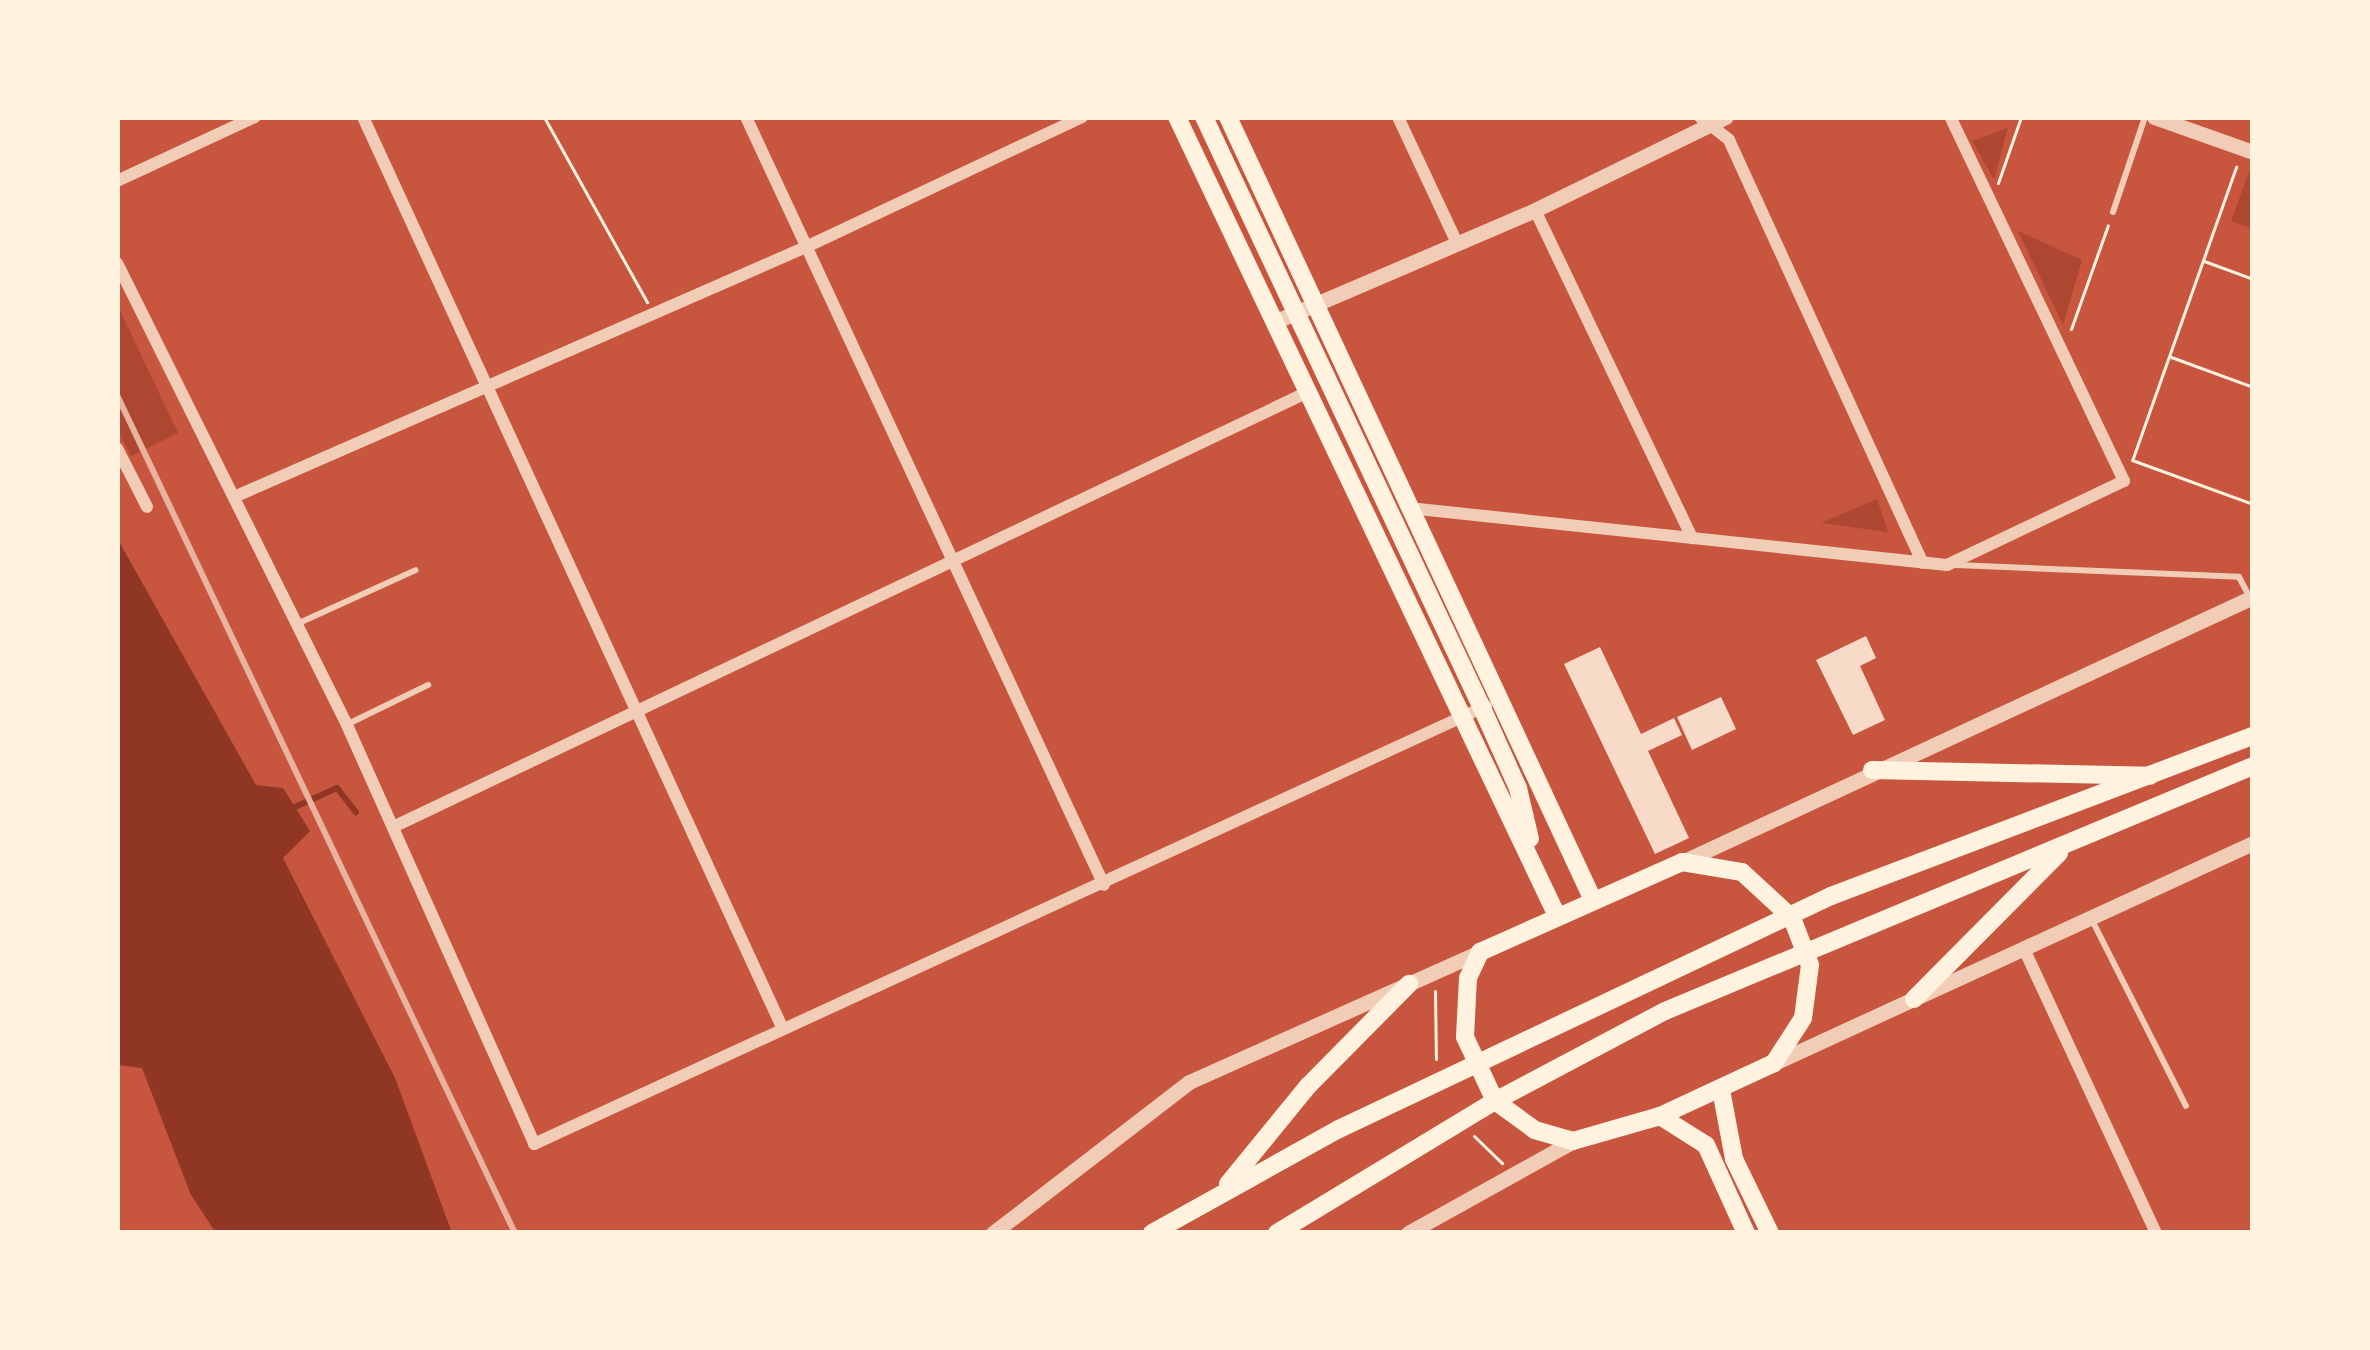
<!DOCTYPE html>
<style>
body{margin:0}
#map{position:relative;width:2370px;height:1350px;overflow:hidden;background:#c8553d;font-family:Inter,sans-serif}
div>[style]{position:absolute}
.green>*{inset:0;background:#ae4732}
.water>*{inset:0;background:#8f3625}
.stream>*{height:6px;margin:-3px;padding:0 3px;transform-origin:3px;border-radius:3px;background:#8f3625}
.building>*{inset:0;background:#f7dbc8}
.path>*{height:3px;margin:-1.5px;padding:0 1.5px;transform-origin:1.5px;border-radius:1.5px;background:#fff3e0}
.service>*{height:6px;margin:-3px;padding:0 3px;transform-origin:3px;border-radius:3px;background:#f1ccb7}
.minor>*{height:12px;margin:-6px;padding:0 6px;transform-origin:6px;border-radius:6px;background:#f1ccb7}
.tertiary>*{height:15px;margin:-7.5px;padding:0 7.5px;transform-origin:7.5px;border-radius:7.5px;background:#f1ccb7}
.primary>*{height:18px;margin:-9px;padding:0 9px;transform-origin:9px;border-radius:9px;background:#fff3e0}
.trunk>*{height:18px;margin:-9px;padding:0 9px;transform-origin:9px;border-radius:9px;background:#fff3e0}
.rail>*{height:6px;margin:-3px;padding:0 3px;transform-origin:3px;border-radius:3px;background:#e9b49f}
span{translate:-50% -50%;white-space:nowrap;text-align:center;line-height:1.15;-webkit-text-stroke:9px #fff3e0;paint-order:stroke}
.frame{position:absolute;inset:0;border:120px solid #fff3e0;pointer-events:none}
</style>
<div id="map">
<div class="green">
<div style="clip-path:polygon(2008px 128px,1994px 179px,1972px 141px)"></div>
<div style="clip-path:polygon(2249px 172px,2253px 174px,2253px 229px,2231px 221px)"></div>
<div style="clip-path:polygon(2018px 231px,2082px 260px,2063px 325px)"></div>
<div style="clip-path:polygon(117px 304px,178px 433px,131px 456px,117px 429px)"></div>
<div style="clip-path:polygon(1877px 499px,1888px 532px,1821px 523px)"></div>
</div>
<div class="water">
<div style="clip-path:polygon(117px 538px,256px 785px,283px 788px,310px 831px,283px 858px,395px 1078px,452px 1233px,216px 1233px,191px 1195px,142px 1068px,117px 1065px)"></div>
</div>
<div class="stream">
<div style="left:295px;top:807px;width:46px;rotate:-24.3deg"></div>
<div style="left:337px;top:788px;width:31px;rotate:52deg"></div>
</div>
<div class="building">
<div style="clip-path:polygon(1866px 636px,1876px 658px,1860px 666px,1885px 720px,1853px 735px,1816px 660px)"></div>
<div style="clip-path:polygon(1600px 647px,1641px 734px,1674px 718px,1682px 735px,1648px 751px,1689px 838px,1655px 854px,1564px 664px)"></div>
<div style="clip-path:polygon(1721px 697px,1736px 729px,1692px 750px,1677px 717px)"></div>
</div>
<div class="path">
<div style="left:544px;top:117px;width:212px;rotate:60.9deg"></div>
<div style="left:1998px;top:183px;width:70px;rotate:-70.8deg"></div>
<div style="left:2204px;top:261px;width:52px;rotate:20.2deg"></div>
<div style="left:2071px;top:329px;width:110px;rotate:-70.4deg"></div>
<div style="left:2171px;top:357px;width:87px;rotate:20.1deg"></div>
<div style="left:2133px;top:458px;width:309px;rotate:-70.5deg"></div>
<div style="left:2132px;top:460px;width:129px;rotate:20deg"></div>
<div style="left:1435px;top:991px;width:68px;rotate:89.2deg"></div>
<div style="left:1474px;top:1136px;width:39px;rotate:44deg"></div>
</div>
<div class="service">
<div style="left:2113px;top:212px;width:100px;rotate:-71.4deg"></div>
<div style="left:1956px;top:565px;width:283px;rotate:2.4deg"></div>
<div style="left:2239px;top:577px;width:21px;rotate:62deg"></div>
<div style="left:299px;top:623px;width:128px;rotate:-24.4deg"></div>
<div style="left:350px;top:723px;width:87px;rotate:-26deg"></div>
<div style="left:2093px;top:922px;width:206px;rotate:63.2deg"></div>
</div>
<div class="minor">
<div style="left:363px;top:117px;width:1000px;rotate:65.28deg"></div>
<div style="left:746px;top:117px;width:847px;rotate:65.01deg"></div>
<div style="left:1398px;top:117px;width:139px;rotate:64.9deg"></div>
<div style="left:1700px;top:117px;width:37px;rotate:38deg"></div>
<div style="left:1729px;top:140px;width:465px;rotate:65.4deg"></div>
<div style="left:117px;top:181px;width:152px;rotate:-24.9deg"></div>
<div style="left:1535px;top:210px;width:364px;rotate:64.4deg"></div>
<div style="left:117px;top:263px;width:516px;rotate:63.53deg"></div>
<div style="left:347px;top:725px;width:459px;rotate:65.9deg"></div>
<div style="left:534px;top:1144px;width:1048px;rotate:-24.71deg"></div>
<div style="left:117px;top:448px;width:66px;rotate:63deg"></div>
<div style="left:234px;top:497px;width:624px;rotate:-23.61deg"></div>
<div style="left:806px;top:247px;width:305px;rotate:-25.2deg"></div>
<div style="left:1409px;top:508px;width:541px;rotate:6.05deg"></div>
<div style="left:1947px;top:565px;width:196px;rotate:-25.4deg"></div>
<div style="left:2124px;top:481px;width:403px;rotate:-115.5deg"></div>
<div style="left:393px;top:827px;width:1013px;rotate:-25.43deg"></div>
<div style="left:2025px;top:951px;width:311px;rotate:65.1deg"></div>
</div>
<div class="tertiary">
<div style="left:2154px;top:117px;width:105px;rotate:19.5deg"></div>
<div style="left:1274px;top:322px;width:284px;rotate:-23.2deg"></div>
<div style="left:1535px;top:210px;width:212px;rotate:-26deg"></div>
<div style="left:1682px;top:862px;width:629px;rotate:-24.9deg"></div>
<div style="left:1774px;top:1063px;width:527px;rotate:-24.67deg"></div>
<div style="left:993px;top:1233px;width:247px;rotate:-37.6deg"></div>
<div style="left:1189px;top:1082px;width:319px;rotate:-24.1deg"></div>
<div style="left:1408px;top:1233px;width:189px;rotate:-29.1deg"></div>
</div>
<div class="primary">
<div style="left:1177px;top:117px;width:885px;rotate:64.56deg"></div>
<div style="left:1204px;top:117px;width:653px;rotate:64.81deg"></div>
<div style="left:1482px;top:708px;width:88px;rotate:65.8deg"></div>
<div style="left:1518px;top:788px;width:52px;rotate:76.8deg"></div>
<div style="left:1228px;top:117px;width:864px;rotate:65.01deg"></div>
<div style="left:1682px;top:862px;width:61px;rotate:9.5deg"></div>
<div style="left:1742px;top:872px;width:68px;rotate:42.6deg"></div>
<div style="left:1792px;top:918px;width:50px;rotate:69deg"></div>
<div style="left:1810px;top:965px;width:53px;rotate:97.5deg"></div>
<div style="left:1803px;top:1018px;width:54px;rotate:122.8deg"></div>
<div style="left:1774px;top:1063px;width:126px;rotate:155.1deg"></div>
<div style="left:1660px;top:1116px;width:91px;rotate:164deg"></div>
<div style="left:1573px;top:1141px;width:40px;rotate:-164deg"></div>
<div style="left:1535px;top:1130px;width:49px;rotate:-144.1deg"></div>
<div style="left:1495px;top:1101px;width:71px;rotate:-115.1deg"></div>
<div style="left:1465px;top:1037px;width:59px;rotate:-87.1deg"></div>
<div style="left:1468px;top:978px;width:29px;rotate:-65deg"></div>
<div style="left:1480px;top:952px;width:221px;rotate:-24deg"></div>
<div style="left:1721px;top:1090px;width:70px;rotate:79.3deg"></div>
<div style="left:1734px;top:1159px;width:82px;rotate:64.1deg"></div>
<div style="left:1660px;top:1116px;width:54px;rotate:32.2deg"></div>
<div style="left:1706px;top:1145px;width:97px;rotate:65.6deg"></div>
</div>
<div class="trunk">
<div style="left:1872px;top:770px;width:278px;rotate:1.2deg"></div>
<div style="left:1914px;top:999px;width:206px;rotate:-45.2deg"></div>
<div style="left:1228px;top:1184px;width:127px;rotate:-50.8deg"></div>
<div style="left:1308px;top:1086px;width:144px;rotate:-45.3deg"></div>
<div style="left:1152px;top:1233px;width:214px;rotate:-29.1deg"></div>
<div style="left:1339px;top:1129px;width:544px;rotate:-25.34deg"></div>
<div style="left:1831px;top:896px;width:451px;rotate:-20.8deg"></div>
<div style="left:1277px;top:1233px;width:255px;rotate:-31.2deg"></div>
<div style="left:1495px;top:1101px;width:192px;rotate:-27.9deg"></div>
<div style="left:1665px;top:1011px;width:637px;rotate:-22.62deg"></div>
</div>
<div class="rail">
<div style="left:117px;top:395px;width:928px;rotate:64.6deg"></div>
</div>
<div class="frame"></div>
</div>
